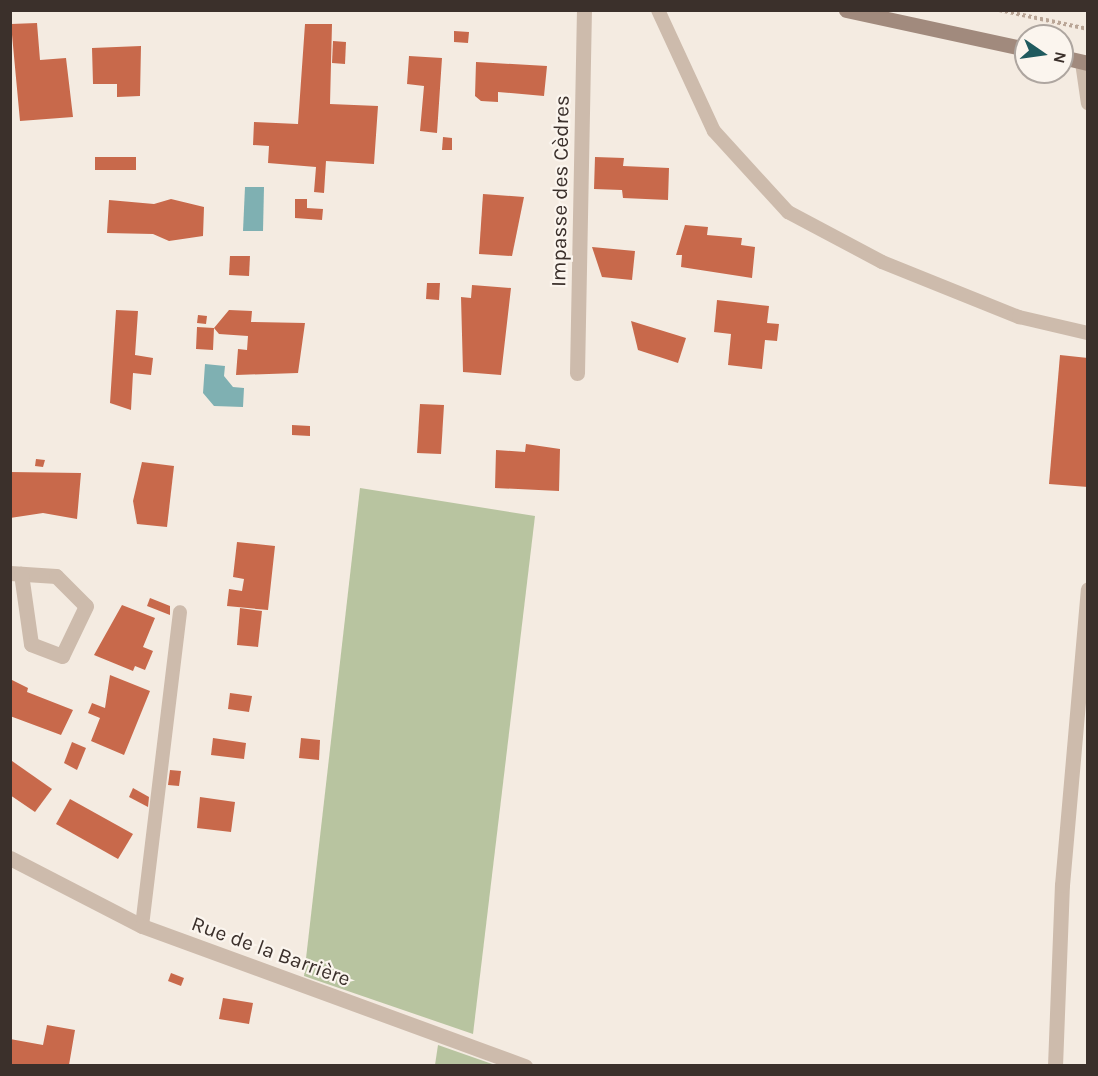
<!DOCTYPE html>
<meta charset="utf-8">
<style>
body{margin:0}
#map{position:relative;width:1098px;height:1076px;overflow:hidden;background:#f4ebe1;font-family:Karla,sans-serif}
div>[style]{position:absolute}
.green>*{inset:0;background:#b8c4a0}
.water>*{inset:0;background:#7fb0b2}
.building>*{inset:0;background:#c8694b}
.path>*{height:4px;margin-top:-2px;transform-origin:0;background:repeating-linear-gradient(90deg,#b9a596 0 3px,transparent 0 6px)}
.lane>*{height:14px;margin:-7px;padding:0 7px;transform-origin:7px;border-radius:7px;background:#cdbbac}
.street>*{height:15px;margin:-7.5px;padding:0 7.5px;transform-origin:7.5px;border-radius:7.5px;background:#cdbbac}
.secondary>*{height:15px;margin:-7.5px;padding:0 7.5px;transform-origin:7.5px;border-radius:7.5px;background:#a18a7d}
span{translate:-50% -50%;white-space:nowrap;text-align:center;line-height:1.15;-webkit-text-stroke:4.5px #fbf5ee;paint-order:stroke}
.street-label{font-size:21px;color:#3b302b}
.frame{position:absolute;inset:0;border:12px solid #3b302b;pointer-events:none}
.north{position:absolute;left:1014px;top:24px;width:60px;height:60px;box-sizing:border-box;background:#fbf5ee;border:2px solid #aea6a0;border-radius:50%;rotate:103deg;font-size:16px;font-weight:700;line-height:24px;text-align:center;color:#3b302b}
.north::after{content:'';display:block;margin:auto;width:21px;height:27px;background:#1f5a5e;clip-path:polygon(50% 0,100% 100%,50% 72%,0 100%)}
</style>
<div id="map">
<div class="green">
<div style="clip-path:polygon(360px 488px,535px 516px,473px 1034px,304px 976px)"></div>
<div style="clip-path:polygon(438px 1045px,495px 1065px,435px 1065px)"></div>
</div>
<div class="water">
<div style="clip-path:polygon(245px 187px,264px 187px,263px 231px,243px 231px)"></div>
<div style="clip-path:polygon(205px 364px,225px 366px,224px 376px,233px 387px,244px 388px,243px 407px,214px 406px,203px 393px)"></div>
</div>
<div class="building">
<div style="clip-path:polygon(37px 23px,40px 60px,66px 58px,73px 117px,20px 121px,11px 24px)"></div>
<div style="clip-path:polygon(305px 24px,332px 24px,330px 104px,378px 106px,374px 164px,326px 161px,324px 193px,314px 192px,316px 167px,268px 163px,269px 146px,253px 145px,254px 122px,298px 124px)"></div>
<div style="clip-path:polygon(454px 31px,469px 32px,468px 43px,454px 42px)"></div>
<div style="clip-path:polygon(333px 41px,346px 42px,345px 64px,332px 63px)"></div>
<div style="clip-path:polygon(141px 46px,140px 96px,117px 97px,117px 84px,93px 84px,92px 48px)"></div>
<div style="clip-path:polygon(409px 56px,442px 58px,437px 133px,420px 131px,424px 86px,407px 84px)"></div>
<div style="clip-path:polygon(476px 62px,547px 66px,544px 96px,498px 92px,498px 102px,481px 101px,475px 96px)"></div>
<div style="clip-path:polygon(443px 137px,452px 138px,452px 150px,442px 150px)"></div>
<div style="clip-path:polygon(95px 157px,136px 157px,136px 170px,95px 170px)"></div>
<div style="clip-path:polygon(595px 157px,624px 158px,623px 166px,669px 168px,668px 200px,623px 198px,622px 190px,594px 189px)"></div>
<div style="clip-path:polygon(483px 194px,524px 197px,512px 256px,479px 254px)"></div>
<div style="clip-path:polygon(171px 199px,204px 207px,203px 236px,169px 241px,153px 234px,107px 233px,109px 200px,154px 204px)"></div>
<div style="clip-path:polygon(295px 199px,307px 199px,307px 208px,323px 209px,322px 220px,295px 218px)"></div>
<div style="clip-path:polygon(685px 225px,708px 227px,707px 235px,742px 238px,741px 245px,755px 247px,752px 278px,681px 267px,682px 255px,676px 255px)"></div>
<div style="clip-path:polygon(592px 247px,635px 251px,632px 280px,602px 277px)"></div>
<div style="clip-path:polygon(230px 256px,250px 256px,249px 276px,229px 275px)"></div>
<div style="clip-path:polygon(427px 283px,440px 283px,439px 300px,426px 299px)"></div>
<div style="clip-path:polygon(472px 285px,511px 288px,501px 375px,463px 372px,461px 297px,471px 298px)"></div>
<div style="clip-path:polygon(717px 300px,769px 306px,767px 323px,779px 324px,777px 341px,765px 340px,762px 369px,728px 365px,731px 334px,714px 332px)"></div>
<div style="clip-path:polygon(116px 310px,138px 311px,135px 355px,153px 358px,151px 375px,133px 373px,131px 410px,110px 403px)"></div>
<div style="clip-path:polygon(229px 310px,252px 311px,251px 322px,305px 323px,298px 373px,236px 375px,238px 349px,247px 350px,248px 336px,219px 334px,214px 328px,213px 350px,196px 349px,197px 327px,214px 328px)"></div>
<div style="clip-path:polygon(198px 315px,207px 316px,206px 324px,197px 323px)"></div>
<div style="clip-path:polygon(631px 321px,686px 338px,678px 363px,638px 350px)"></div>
<div style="clip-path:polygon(1060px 355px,1088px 358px,1088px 487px,1049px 484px)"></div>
<div style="clip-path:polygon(420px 404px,444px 405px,441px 454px,417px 453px)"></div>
<div style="clip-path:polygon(292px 425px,310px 426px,310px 436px,292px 435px)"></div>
<div style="clip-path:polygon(526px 444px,560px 449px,559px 491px,495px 488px,496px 450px,525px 452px)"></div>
<div style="clip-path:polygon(36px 459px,45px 460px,43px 467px,35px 466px)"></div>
<div style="clip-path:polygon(142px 462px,174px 466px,167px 527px,137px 524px,133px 501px)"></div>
<div style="clip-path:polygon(10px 472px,81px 473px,77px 519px,43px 513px,10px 518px)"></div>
<div style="clip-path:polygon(237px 542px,275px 546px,268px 610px,227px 606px,229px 589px,242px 591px,244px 579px,233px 577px)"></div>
<div style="clip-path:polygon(150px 598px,170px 606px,170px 615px,147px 606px)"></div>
<div style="clip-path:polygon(122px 605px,155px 618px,143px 647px,153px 651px,145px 670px,135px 666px,133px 671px,94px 655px)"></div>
<div style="clip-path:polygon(240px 608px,262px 611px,258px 647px,237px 645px)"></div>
<div style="clip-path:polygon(110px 675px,150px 691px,124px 755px,91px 741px,100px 718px,88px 713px,92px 703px,105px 708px)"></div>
<div style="clip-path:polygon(10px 679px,28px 688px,27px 692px,73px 710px,61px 735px,10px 716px)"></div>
<div style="clip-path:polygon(230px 693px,252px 696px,249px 712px,228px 709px)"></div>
<div style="clip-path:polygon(213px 738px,246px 743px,244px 759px,211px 755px)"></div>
<div style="clip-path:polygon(301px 738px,320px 740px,319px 760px,299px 758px)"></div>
<div style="clip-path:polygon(72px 742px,86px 748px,77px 770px,64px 763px)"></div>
<div style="clip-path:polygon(12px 761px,52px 789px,35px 812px,10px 795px)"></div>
<div style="clip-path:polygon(170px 770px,181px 771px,179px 786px,168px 785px)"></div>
<div style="clip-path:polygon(133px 788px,149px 797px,148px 807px,129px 797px)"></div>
<div style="clip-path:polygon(200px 797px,235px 802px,231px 832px,197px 828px)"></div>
<div style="clip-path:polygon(70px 799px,133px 834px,118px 859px,56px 824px)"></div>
<div style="clip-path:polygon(171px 973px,184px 978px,181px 986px,168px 981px)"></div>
<div style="clip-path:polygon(223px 998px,253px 1003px,249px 1024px,219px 1019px)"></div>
<div style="clip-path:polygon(47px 1025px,75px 1030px,69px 1065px,10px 1065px,10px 1039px,43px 1045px)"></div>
</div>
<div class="path">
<div style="left:999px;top:10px;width:91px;rotate:12.1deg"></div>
</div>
<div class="lane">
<div style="left:658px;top:10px;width:133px;rotate:65.2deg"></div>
<div style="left:714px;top:131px;width:110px;rotate:47.6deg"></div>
<div style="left:788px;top:212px;width:106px;rotate:28deg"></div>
<div style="left:882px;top:262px;width:148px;rotate:21.9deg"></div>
<div style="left:1019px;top:317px;width:71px;rotate:13.1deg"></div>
<div style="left:142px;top:926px;width:316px;rotate:-83.1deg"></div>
</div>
<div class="street">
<div style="left:1082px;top:62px;width:41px;rotate:81.7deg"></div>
<div style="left:577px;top:373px;width:363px;rotate:-88.9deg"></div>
<div style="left:10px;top:573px;width:46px;rotate:3.7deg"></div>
<div style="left:56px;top:576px;width:42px;rotate:45deg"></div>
<div style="left:86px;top:606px;width:55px;rotate:115.6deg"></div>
<div style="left:62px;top:656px;width:33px;rotate:-159deg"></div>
<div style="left:31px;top:644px;width:71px;rotate:-98.1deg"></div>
<div style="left:10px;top:858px;width:148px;rotate:27.3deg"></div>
<div style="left:142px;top:926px;width:408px;rotate:20.1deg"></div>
<div style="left:1055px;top:1066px;width:181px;rotate:-87.8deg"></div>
<div style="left:1062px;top:885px;width:297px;rotate:-85deg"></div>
</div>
<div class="secondary">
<div style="left:846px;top:10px;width:184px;rotate:12.2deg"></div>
<div style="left:1062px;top:57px;width:27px;rotate:13deg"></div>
</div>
<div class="street-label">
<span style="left:560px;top:191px;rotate:-89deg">Impasse des Cèdres</span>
<span style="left:271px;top:951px;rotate:20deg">Rue de la Barrière</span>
</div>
<div class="frame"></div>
<div class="north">N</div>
</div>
